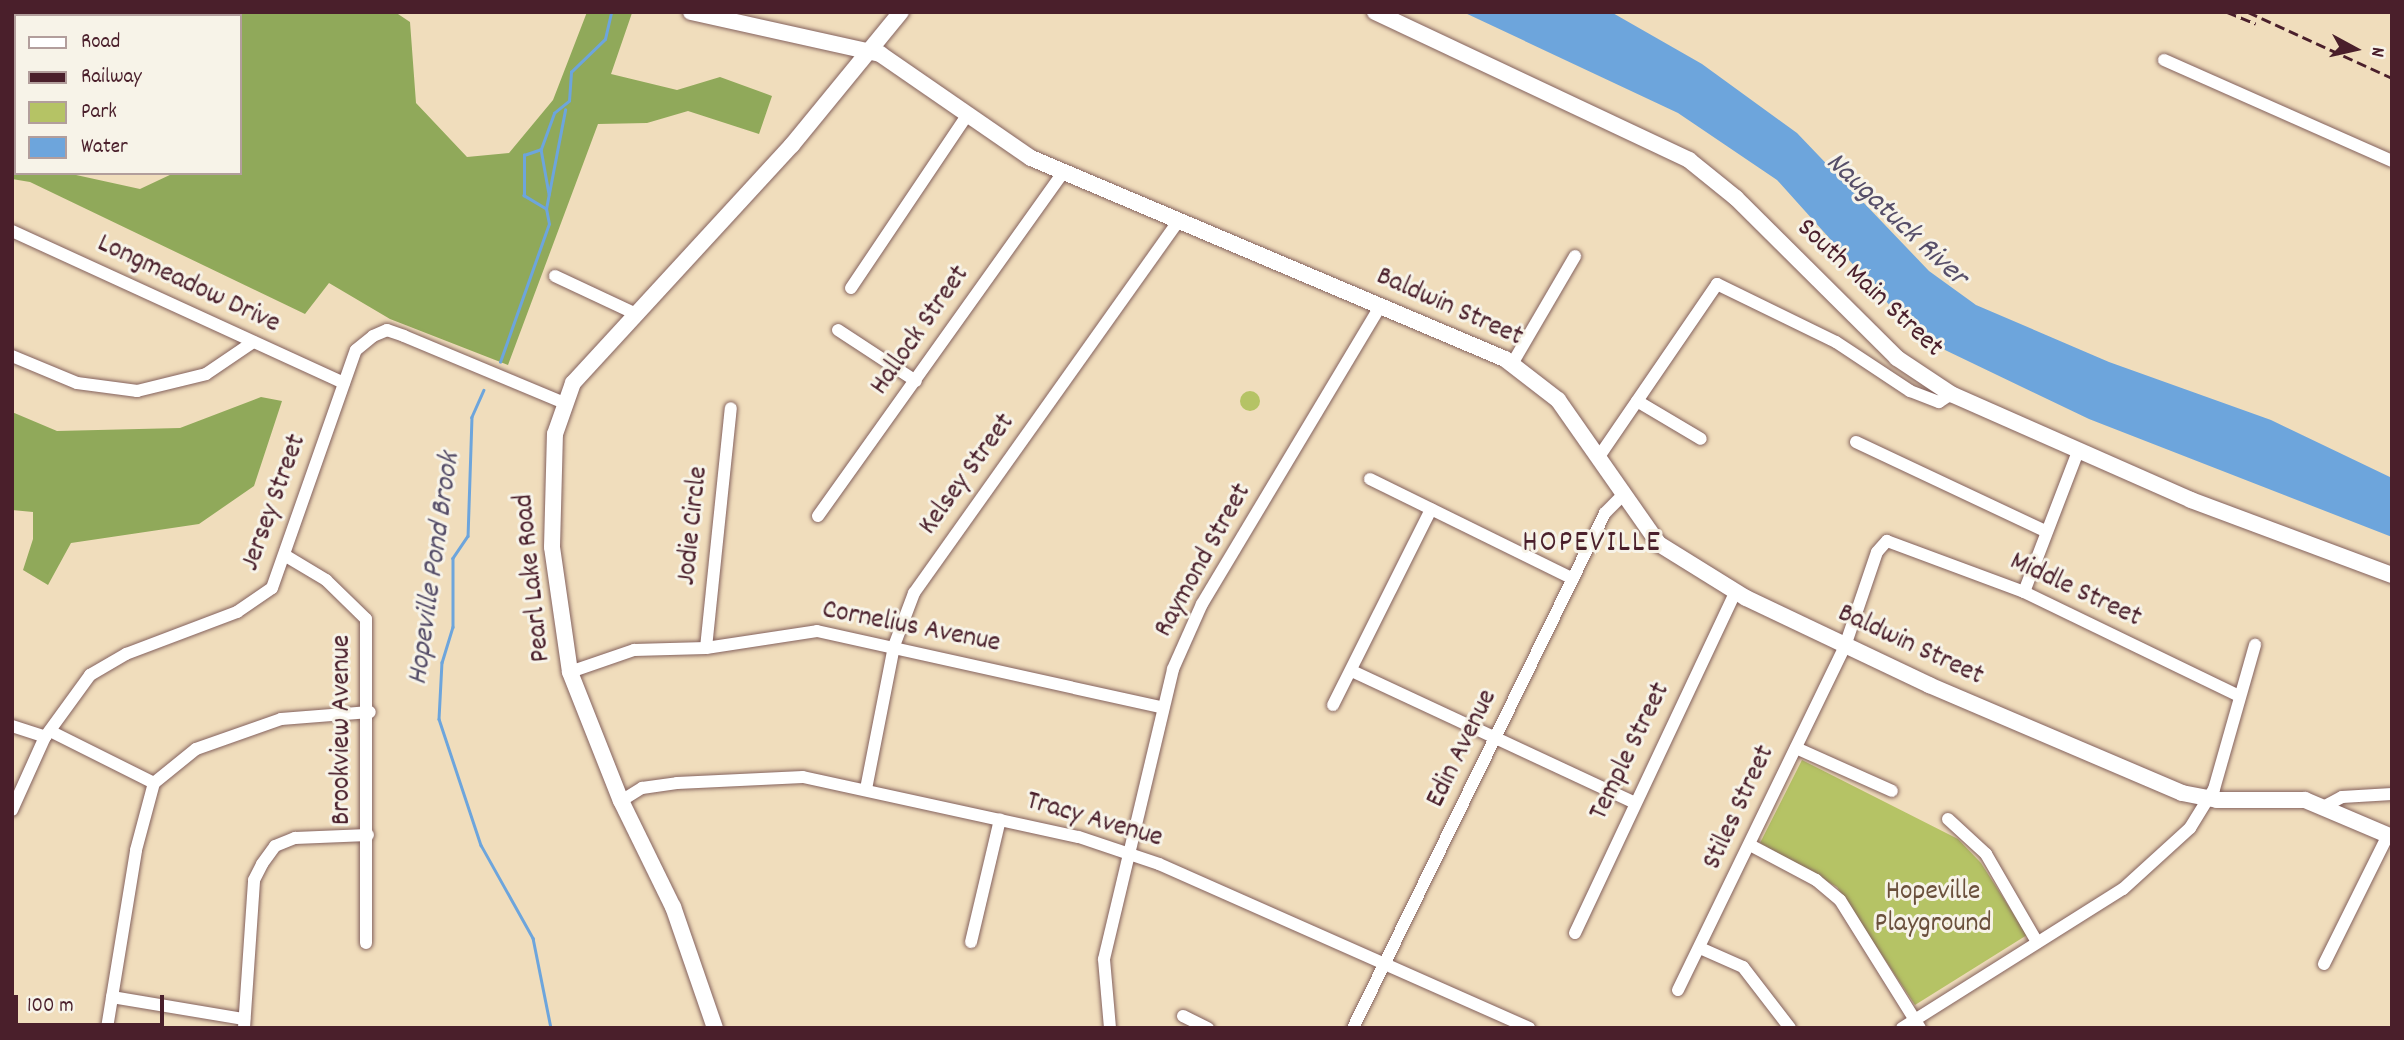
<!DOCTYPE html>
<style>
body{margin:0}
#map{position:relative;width:2404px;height:1040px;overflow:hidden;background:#f0ddbc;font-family:Dekko,sans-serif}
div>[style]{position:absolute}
.green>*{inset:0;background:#b5c365}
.round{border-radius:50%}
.forest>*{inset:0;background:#90a95a}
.water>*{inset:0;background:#6da5dc}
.stream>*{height:2.5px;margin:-1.25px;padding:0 1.25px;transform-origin:1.25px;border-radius:1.25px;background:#6da5dc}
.roads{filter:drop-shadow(0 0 2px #84625e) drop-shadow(0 0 2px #84625e)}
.minor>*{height:12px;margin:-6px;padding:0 6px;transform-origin:6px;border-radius:6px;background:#fff}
.major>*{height:16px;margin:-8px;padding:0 8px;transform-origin:8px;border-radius:8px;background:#fff}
.rail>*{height:2.5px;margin-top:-1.25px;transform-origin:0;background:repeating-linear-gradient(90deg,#4a1f2b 0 10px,transparent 0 15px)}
span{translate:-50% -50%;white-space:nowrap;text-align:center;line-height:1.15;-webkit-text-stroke:6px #f7f3e8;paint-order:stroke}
.street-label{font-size:28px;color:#4a1f2b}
.park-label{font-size:28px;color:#6a503c}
.water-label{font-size:30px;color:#564e69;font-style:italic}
.neighbourhood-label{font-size:30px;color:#4a1f2b;letter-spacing:2px}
.frame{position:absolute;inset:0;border:14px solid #4a1f2b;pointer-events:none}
.legend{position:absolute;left:14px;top:14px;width:228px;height:161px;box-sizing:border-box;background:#f7f3e8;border:2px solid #b29e9c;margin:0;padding:9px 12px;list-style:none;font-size:21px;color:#4a1f2b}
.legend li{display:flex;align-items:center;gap:14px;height:35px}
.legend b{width:35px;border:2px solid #b29e9c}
.north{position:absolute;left:2320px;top:14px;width:70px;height:70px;-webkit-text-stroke:5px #f7f3e8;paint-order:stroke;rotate:98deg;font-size:19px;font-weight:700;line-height:28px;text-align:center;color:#4a1f2b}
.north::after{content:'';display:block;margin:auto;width:24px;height:32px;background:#4a1f2b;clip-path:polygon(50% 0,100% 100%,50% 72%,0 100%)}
.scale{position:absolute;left:14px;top:995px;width:150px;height:32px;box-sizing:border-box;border:4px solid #4a1f2b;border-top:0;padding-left:9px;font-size:21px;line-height:24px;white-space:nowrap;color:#4a1f2b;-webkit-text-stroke:5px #f7f3e8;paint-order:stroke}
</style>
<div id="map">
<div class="green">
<div class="round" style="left:1240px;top:391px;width:20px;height:20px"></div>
<div style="clip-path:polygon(1802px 760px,1958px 839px,1981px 863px,2027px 935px,1915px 1005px,1837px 887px,1760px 843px)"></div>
</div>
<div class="forest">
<div style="clip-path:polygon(194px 12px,395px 12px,410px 22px,416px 103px,467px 157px,509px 153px,553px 100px,587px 12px,632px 13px,611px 74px,677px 90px,720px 77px,772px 96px,759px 134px,688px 111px,647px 123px,598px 124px,508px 365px,390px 319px,329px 283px,305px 314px,30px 182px,12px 179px,12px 158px,16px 173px,67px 173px,140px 189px,174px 173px,240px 173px,240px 16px)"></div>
<div style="clip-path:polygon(261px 397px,282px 401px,254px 486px,199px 524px,71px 543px,48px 585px,23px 570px,33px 539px,33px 512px,12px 510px,12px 412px,57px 431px,180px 428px)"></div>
</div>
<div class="water">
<div style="clip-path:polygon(1463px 12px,1611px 12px,1702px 64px,1797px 133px,1929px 271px,1976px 305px,2109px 362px,2271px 420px,2392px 478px,2392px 537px,2089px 419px,1945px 350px,1903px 320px,1777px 180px,1678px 113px)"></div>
</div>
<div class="stream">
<div style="left:541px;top:149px;width:46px;rotate:79.9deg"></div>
<div style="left:546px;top:209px;width:101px;rotate:-79.1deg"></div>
<div style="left:500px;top:362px;width:146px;rotate:-70.5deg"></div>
<div style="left:549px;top:224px;width:15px;rotate:-101deg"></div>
<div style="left:546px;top:209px;width:26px;rotate:-149deg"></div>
<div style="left:524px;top:196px;width:41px;rotate:-90deg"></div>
<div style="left:524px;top:155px;width:18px;rotate:-19deg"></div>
<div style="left:541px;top:149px;width:38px;rotate:-70deg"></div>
<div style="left:554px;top:113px;width:19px;rotate:-39deg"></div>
<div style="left:569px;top:101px;width:29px;rotate:-86deg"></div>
<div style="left:571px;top:72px;width:47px;rotate:-44.1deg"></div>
<div style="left:605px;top:39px;width:28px;rotate:-77deg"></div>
<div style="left:484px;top:390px;width:30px;rotate:114deg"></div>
<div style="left:472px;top:417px;width:119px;rotate:91.9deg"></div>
<div style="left:468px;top:536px;width:27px;rotate:124deg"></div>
<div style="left:453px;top:558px;width:69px;rotate:90deg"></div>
<div style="left:453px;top:627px;width:37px;rotate:107deg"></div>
<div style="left:442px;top:662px;width:57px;rotate:93deg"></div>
<div style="left:439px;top:719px;width:133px;rotate:71.6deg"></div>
<div style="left:481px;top:845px;width:107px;rotate:60.8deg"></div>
<div style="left:533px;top:938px;width:92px;rotate:78.7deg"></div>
</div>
<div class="roads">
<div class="minor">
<div style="left:93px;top:12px;width:10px;rotate:24deg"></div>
<div style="left:2164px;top:60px;width:249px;rotate:23.9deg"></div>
<div style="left:12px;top:104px;width:4px;rotate:27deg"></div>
<div style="left:12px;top:231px;width:365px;rotate:24.6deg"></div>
<div style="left:555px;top:276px;width:87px;rotate:25.1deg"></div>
<div style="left:851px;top:288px;width:206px;rotate:-56.1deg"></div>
<div style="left:838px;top:330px;width:93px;rotate:33.2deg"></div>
<div style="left:12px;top:356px;width:70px;rotate:22.6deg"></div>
<div style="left:77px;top:383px;width:61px;rotate:7.6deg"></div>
<div style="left:137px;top:391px;width:71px;rotate:-13.8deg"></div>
<div style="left:206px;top:374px;width:57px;rotate:-34.2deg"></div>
<div style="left:1512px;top:364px;width:125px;rotate:-59.7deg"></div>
<div style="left:1637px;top:401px;width:74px;rotate:30.7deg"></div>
<div style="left:1856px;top:442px;width:209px;rotate:25.2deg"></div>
<div style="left:1598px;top:458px;width:211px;rotate:-55.6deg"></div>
<div style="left:1717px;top:284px;width:132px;rotate:26deg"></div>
<div style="left:1836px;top:342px;width:89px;rotate:33.5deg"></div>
<div style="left:1910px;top:391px;width:31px;rotate:21deg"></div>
<div style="left:1939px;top:402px;width:14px;rotate:-34deg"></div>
<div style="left:1370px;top:479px;width:226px;rotate:26.2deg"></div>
<div style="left:818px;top:516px;width:422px;rotate:-54.5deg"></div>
<div style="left:286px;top:556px;width:47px;rotate:31deg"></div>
<div style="left:326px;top:580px;width:56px;rotate:44.3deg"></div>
<div style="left:366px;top:619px;width:324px;rotate:90deg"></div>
<div style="left:2024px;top:592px;width:151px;rotate:-69deg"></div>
<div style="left:706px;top:648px;width:241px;rotate:-84.1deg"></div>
<div style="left:1352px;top:671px;width:310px;rotate:25deg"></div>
<div style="left:570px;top:672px;width:68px;rotate:-19deg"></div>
<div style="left:634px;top:650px;width:72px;rotate:-1.6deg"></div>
<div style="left:706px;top:648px;width:112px;rotate:-8.7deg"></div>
<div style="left:817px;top:631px;width:351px;rotate:12.5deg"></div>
<div style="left:1333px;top:705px;width:219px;rotate:-63.4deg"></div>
<div style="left:12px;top:726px;width:35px;rotate:18deg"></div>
<div style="left:50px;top:731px;width:116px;rotate:26.6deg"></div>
<div style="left:1796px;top:748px;width:105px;rotate:24.1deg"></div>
<div style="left:866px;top:789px;width:146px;rotate:-78.9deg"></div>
<div style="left:894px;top:646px;width:57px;rotate:-69.3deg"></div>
<div style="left:914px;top:593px;width:456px;rotate:-54.6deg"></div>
<div style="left:621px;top:801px;width:25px;rotate:-32deg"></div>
<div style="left:642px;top:788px;width:35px;rotate:-8deg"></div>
<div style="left:677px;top:783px;width:126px;rotate:-2.7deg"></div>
<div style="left:803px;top:777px;width:282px;rotate:12.3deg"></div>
<div style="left:1079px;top:837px;width:84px;rotate:18.6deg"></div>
<div style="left:1159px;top:864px;width:405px;rotate:23.9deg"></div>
<div style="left:2325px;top:806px;width:19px;rotate:-28deg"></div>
<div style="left:2342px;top:797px;width:50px;rotate:-3.4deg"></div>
<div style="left:12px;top:810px;width:80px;rotate:-65.7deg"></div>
<div style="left:45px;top:737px;width:77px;rotate:-54deg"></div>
<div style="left:90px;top:675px;width:42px;rotate:-30.3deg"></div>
<div style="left:126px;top:654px;width:119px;rotate:-20.7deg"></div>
<div style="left:237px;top:612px;width:42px;rotate:-34.4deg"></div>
<div style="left:272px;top:588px;width:252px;rotate:-70.6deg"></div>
<div style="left:356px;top:350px;width:22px;rotate:-39deg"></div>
<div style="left:373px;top:336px;width:15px;rotate:-23deg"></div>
<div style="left:387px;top:330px;width:18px;rotate:19deg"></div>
<div style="left:404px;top:336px;width:171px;rotate:22.7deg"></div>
<div style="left:1948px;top:819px;width:52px;rotate:42.6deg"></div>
<div style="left:1986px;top:854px;width:102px;rotate:59.9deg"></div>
<div style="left:1750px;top:845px;width:75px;rotate:27.9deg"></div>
<div style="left:1816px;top:880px;width:31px;rotate:40deg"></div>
<div style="left:1840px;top:900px;width:151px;rotate:58deg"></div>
<div style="left:1575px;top:933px;width:376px;rotate:-64.8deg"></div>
<div style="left:971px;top:942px;width:126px;rotate:-76.7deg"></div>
<div style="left:1700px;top:948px;width:47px;rotate:23.8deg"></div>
<div style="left:1743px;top:967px;width:77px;rotate:52.4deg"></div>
<div style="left:2324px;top:964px;width:144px;rotate:-63.6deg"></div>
<div style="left:1678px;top:990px;width:382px;rotate:-64.1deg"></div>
<div style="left:1845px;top:646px;width:99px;rotate:-71.2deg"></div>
<div style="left:1877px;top:552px;width:15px;rotate:-48deg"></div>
<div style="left:1887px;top:541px;width:146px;rotate:20.4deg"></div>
<div style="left:2024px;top:592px;width:239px;rotate:25.8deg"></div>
<div style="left:112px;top:997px;width:134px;rotate:9.5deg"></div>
<div style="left:1183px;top:1016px;width:28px;rotate:26deg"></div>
<div style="left:107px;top:1028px;width:180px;rotate:-80.7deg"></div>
<div style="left:136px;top:850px;width:69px;rotate:-75deg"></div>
<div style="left:154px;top:783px;width:54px;rotate:-39deg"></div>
<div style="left:196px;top:749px;width:90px;rotate:-19.4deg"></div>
<div style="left:281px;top:719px;width:89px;rotate:-4.5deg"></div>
<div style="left:244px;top:1028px;width:148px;rotate:-86.1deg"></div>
<div style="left:254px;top:880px;width:18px;rotate:-63deg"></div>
<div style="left:262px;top:864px;width:22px;rotate:-54deg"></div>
<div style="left:275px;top:846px;width:22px;rotate:-22deg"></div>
<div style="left:295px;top:838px;width:73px;rotate:-2.4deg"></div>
<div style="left:1110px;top:1028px;width:69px;rotate:-95deg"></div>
<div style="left:1104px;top:959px;width:298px;rotate:-76.6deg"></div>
<div style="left:1173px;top:669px;width:71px;rotate:-66deg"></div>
<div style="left:1202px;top:604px;width:347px;rotate:-59.1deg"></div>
<div style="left:1353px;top:1028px;width:573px;rotate:-63.93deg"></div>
<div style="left:1605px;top:513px;width:25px;rotate:-45deg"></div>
<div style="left:1902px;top:1028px;width:261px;rotate:-32.2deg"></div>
<div style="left:2123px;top:889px;width:91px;rotate:-42.3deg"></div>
<div style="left:2190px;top:828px;width:46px;rotate:-58.4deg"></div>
<div style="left:2214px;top:789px;width:150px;rotate:-74.1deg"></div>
</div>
<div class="major">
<div style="left:691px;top:12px;width:194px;rotate:12.5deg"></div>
<div style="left:880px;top:54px;width:183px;rotate:34.6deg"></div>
<div style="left:1031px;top:158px;width:515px;rotate:22.98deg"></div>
<div style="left:1505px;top:359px;width:67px;rotate:37.7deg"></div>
<div style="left:1558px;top:400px;width:176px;rotate:55deg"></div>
<div style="left:1659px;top:544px;width:102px;rotate:31.8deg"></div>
<div style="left:1746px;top:598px;width:203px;rotate:25.4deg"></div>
<div style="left:1929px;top:685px;width:275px;rotate:23.1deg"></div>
<div style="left:2182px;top:793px;width:36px;rotate:11deg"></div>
<div style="left:2217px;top:800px;width:88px"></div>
<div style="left:2305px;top:800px;width:95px;rotate:23deg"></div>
<div style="left:1375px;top:12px;width:347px;rotate:25.2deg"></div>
<div style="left:1689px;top:160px;width:60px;rotate:39deg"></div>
<div style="left:1736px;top:198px;width:227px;rotate:44.8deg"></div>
<div style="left:1897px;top:358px;width:65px;rotate:33.7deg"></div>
<div style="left:1951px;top:394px;width:262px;rotate:23.8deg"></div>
<div style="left:2191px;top:500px;width:215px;rotate:20.5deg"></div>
<div style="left:715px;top:1028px;width:128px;rotate:-109.1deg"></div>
<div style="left:673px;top:907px;width:118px;rotate:-116.1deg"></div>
<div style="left:621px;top:801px;width:139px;rotate:-111.6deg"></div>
<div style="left:570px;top:672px;width:126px;rotate:-98.2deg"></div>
<div style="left:552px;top:547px;width:113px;rotate:-88.5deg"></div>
<div style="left:555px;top:434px;width:54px;rotate:-70.6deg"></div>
<div style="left:573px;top:383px;width:323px;rotate:-47.4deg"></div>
<div style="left:792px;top:145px;width:172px;rotate:-50.7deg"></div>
</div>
</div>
<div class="rail">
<div style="left:2227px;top:12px;width:31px;rotate:22deg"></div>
<div style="left:2248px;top:12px;width:158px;rotate:24.6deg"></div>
</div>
<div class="street-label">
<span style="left:188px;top:285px;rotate:25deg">Longmeadow Drive</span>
<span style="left:1869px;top:289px;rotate:43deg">South Main Street</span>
<span style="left:1449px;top:308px;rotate:24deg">Baldwin Street</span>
<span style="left:921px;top:331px;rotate:-55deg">Hallock Street</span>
<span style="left:968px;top:475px;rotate:-54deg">Kelsey Street</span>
<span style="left:275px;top:503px;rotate:-70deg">Jersey Street</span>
<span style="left:694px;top:526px;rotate:-84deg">Jodie Circle</span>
<span style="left:1204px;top:561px;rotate:-61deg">Raymond Street</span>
<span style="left:534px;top:578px;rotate:-96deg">Pearl Lake Road</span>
<span style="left:2075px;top:591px;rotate:25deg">Middle Street</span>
<span style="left:911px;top:628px;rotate:11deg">Cornelius Avenue</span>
<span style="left:1910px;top:646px;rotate:25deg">Baldwin Street</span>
<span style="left:343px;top:730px;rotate:-90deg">Brookview Avenue</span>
<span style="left:1463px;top:749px;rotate:-64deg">Edin Avenue</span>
<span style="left:1631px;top:752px;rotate:-64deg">Temple Street</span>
<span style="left:1740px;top:808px;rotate:-65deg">Stiles Street</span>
<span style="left:1094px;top:821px;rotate:16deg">Tracy Avenue</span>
</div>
<div class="park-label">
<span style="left:1933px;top:909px">Hopeville<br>Playground</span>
</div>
<div class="water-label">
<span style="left:1895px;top:221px;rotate:43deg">Naugatuck River</span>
<span style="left:436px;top:569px;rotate:-82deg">Hopeville Pond Brook</span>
</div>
<div class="neighbourhood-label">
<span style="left:1592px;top:545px">HOPEVILLE</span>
</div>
<div class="frame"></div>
<ul class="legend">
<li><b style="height:9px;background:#fff"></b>Road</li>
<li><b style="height:9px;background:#4a1f2b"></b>Railway</li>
<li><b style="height:19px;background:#b5c365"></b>Park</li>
<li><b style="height:19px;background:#6da5dc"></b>Water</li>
</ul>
<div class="north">N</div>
<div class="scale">100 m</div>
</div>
